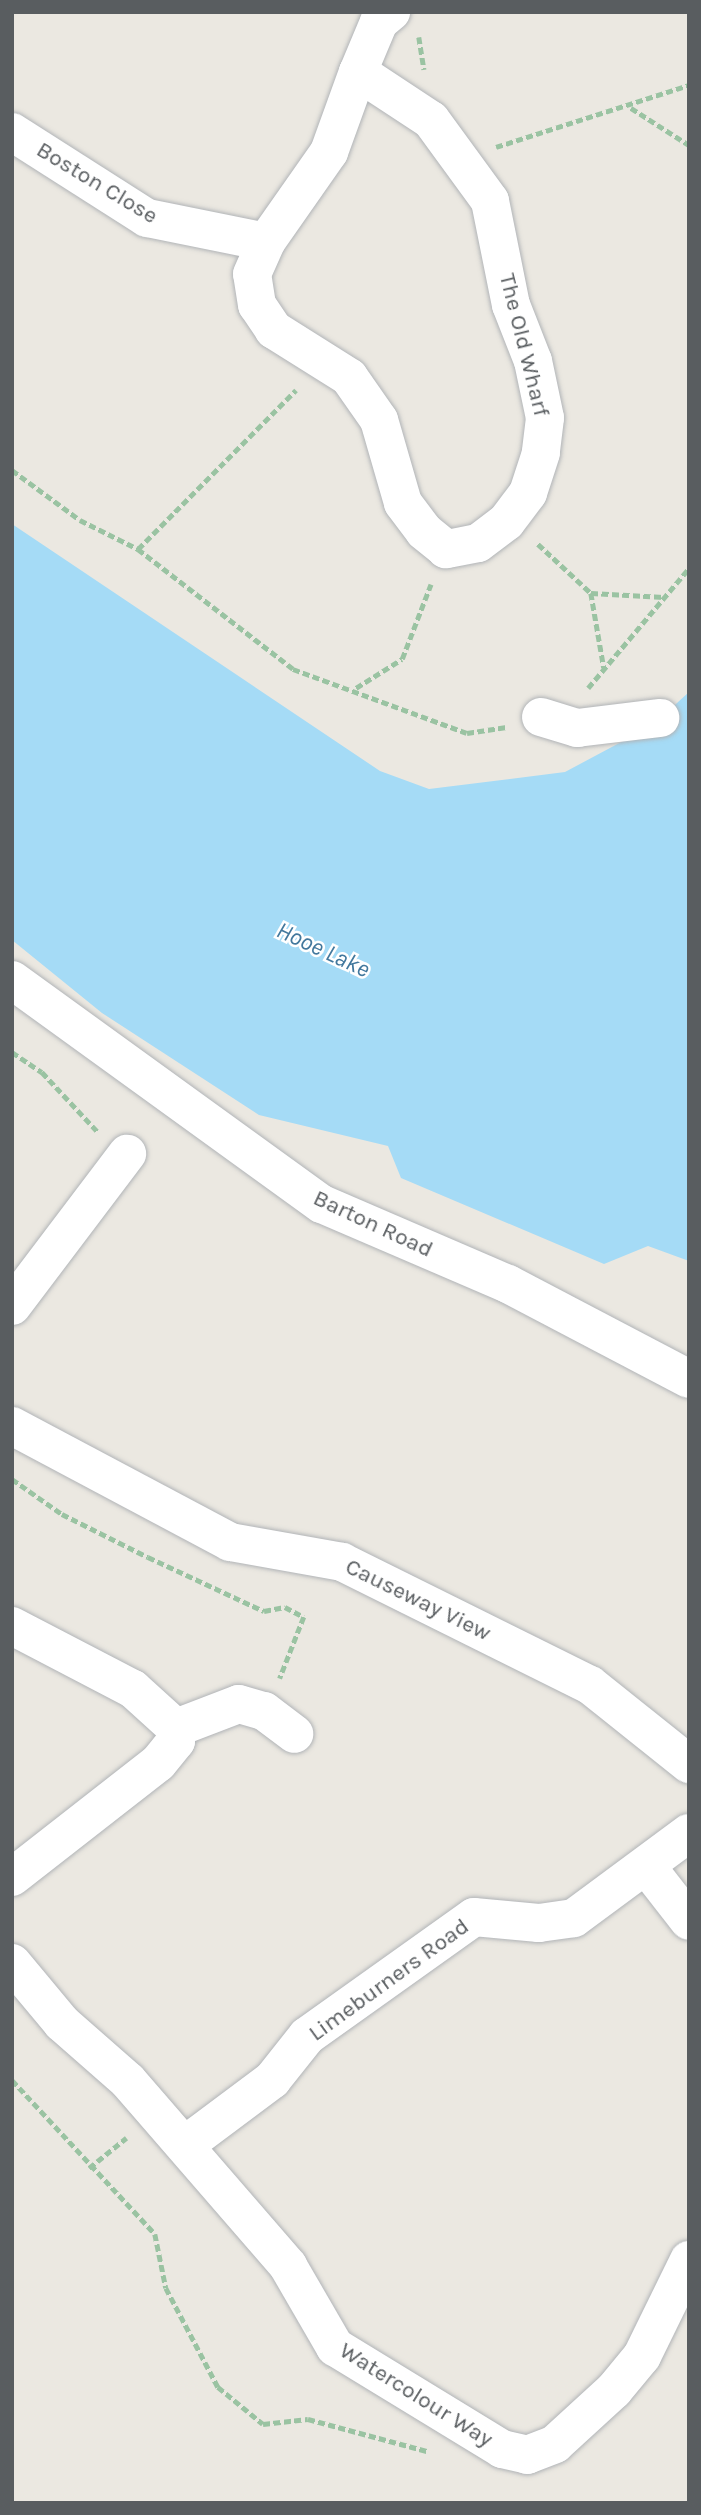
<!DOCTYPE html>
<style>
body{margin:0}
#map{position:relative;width:701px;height:2515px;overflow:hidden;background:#ebe8e1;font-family:Karla,sans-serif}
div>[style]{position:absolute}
.water>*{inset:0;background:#a5dbf6}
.path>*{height:4.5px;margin-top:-2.25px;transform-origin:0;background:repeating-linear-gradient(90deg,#9ac3a2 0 7px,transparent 0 10.5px)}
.roads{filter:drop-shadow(0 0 2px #b1b4b7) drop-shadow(0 0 2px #b1b4b7)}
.minor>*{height:38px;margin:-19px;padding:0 19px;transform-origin:19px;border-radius:19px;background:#fff}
span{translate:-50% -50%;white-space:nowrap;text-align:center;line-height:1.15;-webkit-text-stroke:5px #fff;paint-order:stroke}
.street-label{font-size:23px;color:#595d60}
.water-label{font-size:24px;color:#42789d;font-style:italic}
.frame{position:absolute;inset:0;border:14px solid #595d60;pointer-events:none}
</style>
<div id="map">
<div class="water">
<div style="clip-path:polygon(12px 524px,380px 771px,429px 789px,565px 772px,653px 725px,689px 692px,689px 1261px,648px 1246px,604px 1264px,401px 1178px,388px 1146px,259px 1115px,102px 1013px,12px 940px)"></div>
</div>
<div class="path">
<div style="left:419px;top:37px;width:33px;rotate:81deg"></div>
<div style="left:631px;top:108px;width:69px;rotate:32.5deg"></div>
<div style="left:496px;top:147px;width:203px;rotate:-17.8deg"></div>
<div style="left:12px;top:470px;width:84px;rotate:36.3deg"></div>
<div style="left:80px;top:520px;width:65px;rotate:26.6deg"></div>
<div style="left:138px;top:549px;width:224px;rotate:-45.2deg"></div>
<div style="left:538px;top:544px;width:72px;rotate:42.8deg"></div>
<div style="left:591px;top:593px;width:73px;rotate:3.1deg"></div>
<div style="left:138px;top:549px;width:196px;rotate:37.7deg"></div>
<div style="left:293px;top:669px;width:185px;rotate:20.2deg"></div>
<div style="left:467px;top:733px;width:40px;rotate:-8.5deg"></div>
<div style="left:591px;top:593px;width:76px;rotate:80.2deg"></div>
<div style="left:356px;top:688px;width:54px;rotate:-32.2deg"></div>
<div style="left:402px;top:659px;width:80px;rotate:-68.9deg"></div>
<div style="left:588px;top:688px;width:157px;rotate:-49.9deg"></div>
<div style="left:12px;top:1052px;width:36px;rotate:34deg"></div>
<div style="left:42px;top:1072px;width:82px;rotate:47deg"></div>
<div style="left:12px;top:1479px;width:61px;rotate:35deg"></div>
<div style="left:62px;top:1514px;width:96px;rotate:26.6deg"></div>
<div style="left:148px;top:1557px;width:128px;rotate:25deg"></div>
<div style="left:264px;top:1611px;width:21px;rotate:-11deg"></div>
<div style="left:285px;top:1607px;width:21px;rotate:28deg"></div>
<div style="left:304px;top:1617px;width:66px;rotate:111.5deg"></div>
<div style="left:12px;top:2080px;width:210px;rotate:47.1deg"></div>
<div style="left:155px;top:2234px;width:55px;rotate:78.5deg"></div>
<div style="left:166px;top:2288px;width:112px;rotate:62.3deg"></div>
<div style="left:218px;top:2387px;width:58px;rotate:39.4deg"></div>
<div style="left:263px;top:2424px;width:45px;rotate:-6.3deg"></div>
<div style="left:308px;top:2419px;width:123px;rotate:15.1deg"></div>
<div style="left:89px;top:2168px;width:48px;rotate:-39deg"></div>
</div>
<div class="roads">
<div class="minor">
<div style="left:358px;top:72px;width:87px;rotate:33.3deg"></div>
<div style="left:431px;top:120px;width:100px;rotate:53.9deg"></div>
<div style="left:490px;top:201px;width:106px;rotate:78.6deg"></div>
<div style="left:511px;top:305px;width:60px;rotate:68.6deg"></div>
<div style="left:533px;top:361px;width:58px;rotate:78.1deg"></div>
<div style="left:545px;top:418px;width:35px;rotate:97deg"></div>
<div style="left:541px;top:453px;width:42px;rotate:108deg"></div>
<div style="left:528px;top:493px;width:36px;rotate:127deg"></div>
<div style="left:506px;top:522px;width:35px;rotate:143deg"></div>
<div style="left:478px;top:543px;width:33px;rotate:169deg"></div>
<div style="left:446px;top:549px;width:28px;rotate:-141deg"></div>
<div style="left:424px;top:531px;width:35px;rotate:-127deg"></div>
<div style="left:403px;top:503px;width:86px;rotate:-106.1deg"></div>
<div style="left:379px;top:420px;width:52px;rotate:-124.9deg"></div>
<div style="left:349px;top:377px;width:89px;rotate:-147.9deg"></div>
<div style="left:274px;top:330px;width:30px;rotate:-124deg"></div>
<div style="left:257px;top:305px;width:31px;rotate:-99deg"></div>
<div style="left:252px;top:274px;width:35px;rotate:-66deg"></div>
<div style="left:266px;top:242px;width:110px;rotate:-55deg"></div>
<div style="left:329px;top:152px;width:85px;rotate:-70.1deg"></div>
<div style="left:358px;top:72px;width:54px;rotate:-67.2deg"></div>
<div style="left:379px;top:22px;width:16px;rotate:-40deg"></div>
<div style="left:12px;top:132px;width:160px;rotate:32.5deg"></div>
<div style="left:147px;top:218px;width:121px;rotate:11.4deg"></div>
<div style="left:541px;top:717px;width:38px;rotate:17deg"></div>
<div style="left:577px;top:728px;width:84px;rotate:-6.9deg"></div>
<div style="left:12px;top:980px;width:382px;rotate:35.9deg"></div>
<div style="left:322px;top:1204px;width:202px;rotate:23.3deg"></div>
<div style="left:508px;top:1284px;width:204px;rotate:27.7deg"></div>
<div style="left:12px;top:1306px;width:191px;rotate:-52.9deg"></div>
<div style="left:12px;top:1426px;width:247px;rotate:28deg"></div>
<div style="left:230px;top:1542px;width:114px;rotate:10.1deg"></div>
<div style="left:342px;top:1562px;width:277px;rotate:26.4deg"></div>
<div style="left:590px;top:1685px;width:127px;rotate:38.6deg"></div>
<div style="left:12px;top:1626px;width:136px;rotate:27.5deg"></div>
<div style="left:133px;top:1689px;width:58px;rotate:42.2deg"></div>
<div style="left:176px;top:1728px;width:13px;rotate:90deg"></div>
<div style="left:176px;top:1741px;width:28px;rotate:129deg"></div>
<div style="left:158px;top:1763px;width:185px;rotate:142deg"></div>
<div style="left:176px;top:1728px;width:67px;rotate:-20.9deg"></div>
<div style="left:239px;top:1704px;width:26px;rotate:16deg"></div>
<div style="left:264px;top:1711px;width:38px;rotate:37deg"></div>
<div style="left:647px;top:1867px;width:68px;rotate:52.1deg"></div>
<div style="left:12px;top:1963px;width:78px;rotate:50.2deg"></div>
<div style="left:62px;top:2023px;width:88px;rotate:41.3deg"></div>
<div style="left:128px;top:2081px;width:245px;rotate:49.1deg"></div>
<div style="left:288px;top:2266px;width:94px;rotate:59.9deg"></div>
<div style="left:335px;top:2347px;width:196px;rotate:31.4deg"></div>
<div style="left:502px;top:2449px;width:26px;rotate:13deg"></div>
<div style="left:527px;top:2455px;width:30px;rotate:-21deg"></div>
<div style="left:555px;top:2444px;width:80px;rotate:-42.5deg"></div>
<div style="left:614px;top:2390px;width:44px;rotate:-50.5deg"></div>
<div style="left:642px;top:2356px;width:107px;rotate:-63.9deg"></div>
<div style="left:185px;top:2145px;width:109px;rotate:-36.8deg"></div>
<div style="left:272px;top:2080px;width:56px;rotate:-51.5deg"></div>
<div style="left:307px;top:2036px;width:205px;rotate:-35.5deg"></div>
<div style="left:474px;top:1917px;width:65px;rotate:5.3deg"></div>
<div style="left:539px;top:1923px;width:35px;rotate:-8deg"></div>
<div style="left:574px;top:1918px;width:143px;rotate:-36.5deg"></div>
</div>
</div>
<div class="street-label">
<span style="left:97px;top:183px;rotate:31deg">Boston Close</span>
<span style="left:524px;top:345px;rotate:76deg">The Old Wharf</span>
<span style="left:373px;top:1224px;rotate:25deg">Barton Road</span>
<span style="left:418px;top:1600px;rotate:26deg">Causeway View</span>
<span style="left:389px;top:1980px;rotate:-36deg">Limeburners Road</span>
<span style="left:416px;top:2395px;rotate:32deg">Watercolour Way</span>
</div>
<div class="water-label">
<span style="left:323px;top:950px;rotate:25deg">Hooe Lake</span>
</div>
<div class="frame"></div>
</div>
